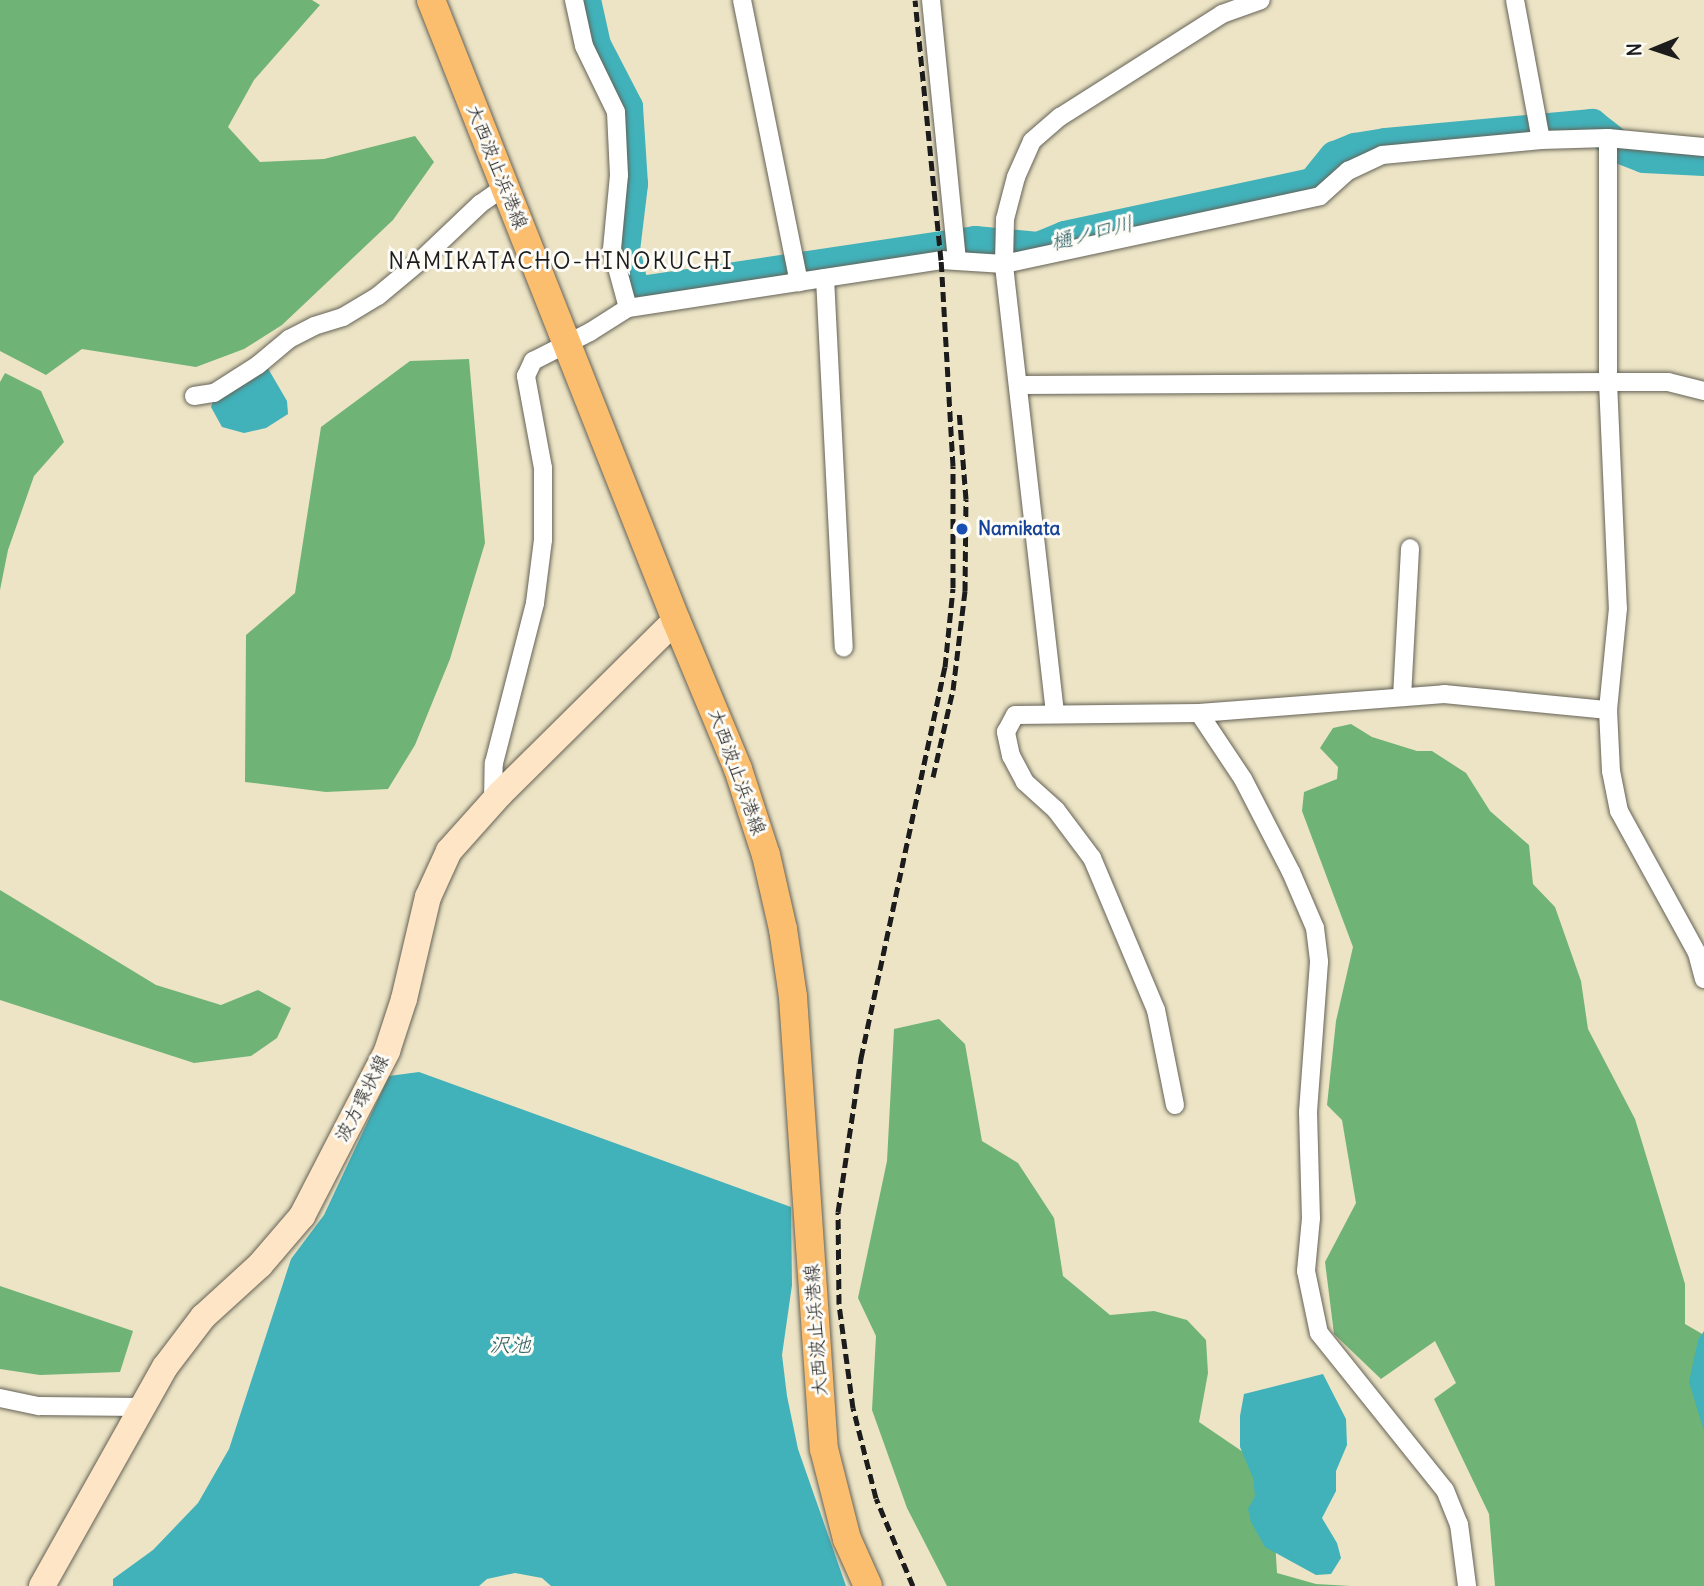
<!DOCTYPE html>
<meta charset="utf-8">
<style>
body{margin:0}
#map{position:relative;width:1704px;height:1586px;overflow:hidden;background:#ece4c5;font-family:Delius,"Klee One",sans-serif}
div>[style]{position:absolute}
.forest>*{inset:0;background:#70b377}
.water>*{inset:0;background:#41b1ba}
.river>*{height:32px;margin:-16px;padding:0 16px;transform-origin:16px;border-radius:16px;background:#41b1ba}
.roads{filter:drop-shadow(0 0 2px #656257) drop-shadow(0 0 2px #656257)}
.minor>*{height:18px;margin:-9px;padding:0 9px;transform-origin:9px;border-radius:9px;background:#fff}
.secondary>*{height:26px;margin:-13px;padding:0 13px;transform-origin:13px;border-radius:13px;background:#fde5c5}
.primary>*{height:28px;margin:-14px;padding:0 14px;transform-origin:14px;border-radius:14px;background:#fabe6e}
.rail>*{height:5px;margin-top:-2.5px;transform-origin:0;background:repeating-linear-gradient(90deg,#1c1c1c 0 10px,transparent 0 15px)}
.dots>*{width:19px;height:19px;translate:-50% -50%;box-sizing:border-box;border:4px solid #fdfcf7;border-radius:50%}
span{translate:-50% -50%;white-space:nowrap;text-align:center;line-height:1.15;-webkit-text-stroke:6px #fdfcf7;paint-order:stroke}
.street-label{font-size:19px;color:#1c1c1c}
.transit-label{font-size:19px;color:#164399;font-weight:700}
.left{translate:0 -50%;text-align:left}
.water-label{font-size:21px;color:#2d5f63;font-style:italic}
.quarter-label{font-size:23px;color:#1c1c1c;letter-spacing:2px}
.north{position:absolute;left:1620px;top:14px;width:70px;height:70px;-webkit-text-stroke:5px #fdfcf7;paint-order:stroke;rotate:268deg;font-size:19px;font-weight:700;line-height:28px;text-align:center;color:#1c1c1c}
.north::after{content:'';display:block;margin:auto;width:24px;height:32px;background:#1c1c1c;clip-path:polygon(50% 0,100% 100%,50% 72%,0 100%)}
</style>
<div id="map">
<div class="forest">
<div style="clip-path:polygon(0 0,312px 0,320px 5px,254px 80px,228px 127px,260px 162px,324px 159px,415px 136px,434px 162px,393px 220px,282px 325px,244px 349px,196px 367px,82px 349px,46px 375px,0 351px)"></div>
<div style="clip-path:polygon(469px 359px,485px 543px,450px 659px,415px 745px,388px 789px,326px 792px,245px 782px,246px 635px,295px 593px,321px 427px,410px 361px)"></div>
<div style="clip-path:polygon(5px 373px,41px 391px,64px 442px,34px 476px,8px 550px,0 590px,0 382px)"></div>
<div style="clip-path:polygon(1351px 724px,1372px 737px,1417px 751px,1432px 751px,1466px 773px,1490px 811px,1529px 845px,1533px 884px,1555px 907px,1581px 981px,1588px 1029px,1635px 1119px,1685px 1284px,1685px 1324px,1704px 1335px,1704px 1586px,1495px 1586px,1489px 1514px,1434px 1399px,1456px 1383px,1435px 1341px,1381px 1379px,1334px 1334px,1325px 1262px,1356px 1203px,1342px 1120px,1327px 1105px,1336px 1021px,1353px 947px,1302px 811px,1304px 792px,1337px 779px,1338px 767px,1320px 748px,1333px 728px)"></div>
<div style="clip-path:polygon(0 890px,156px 985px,221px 1005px,258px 990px,291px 1008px,277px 1038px,251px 1056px,194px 1063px,0 1000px)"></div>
<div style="clip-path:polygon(939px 1019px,965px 1044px,982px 1141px,1018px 1163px,1054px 1218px,1063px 1276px,1110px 1315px,1154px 1311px,1187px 1320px,1206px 1340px,1208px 1373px,1199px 1422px,1271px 1471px,1277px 1573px,1316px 1584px,1351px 1586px,947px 1586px,907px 1508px,872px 1410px,876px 1336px,858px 1298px,887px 1161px,894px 1029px)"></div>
<div style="clip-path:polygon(0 1286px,133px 1331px,120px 1372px,40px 1375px,0 1369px)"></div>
</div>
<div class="water">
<div style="clip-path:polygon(266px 365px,287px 401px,288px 414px,266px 428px,244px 433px,222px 427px,211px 407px,215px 396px)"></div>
<div style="clip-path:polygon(419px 1072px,791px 1207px,792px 1285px,782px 1355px,787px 1396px,798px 1449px,846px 1586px,551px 1586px,542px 1578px,515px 1573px,487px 1579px,479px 1586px,113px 1586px,113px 1579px,153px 1550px,198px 1503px,229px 1449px,291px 1259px,324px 1215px,389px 1076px)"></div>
<div style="clip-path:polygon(1704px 1331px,1704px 1431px,1689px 1382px,1698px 1340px)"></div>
<div style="clip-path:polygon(1323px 1374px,1346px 1419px,1347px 1445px,1336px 1471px,1336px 1491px,1322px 1518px,1337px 1543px,1341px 1558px,1331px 1574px,1316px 1575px,1265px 1547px,1251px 1522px,1248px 1509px,1255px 1496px,1253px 1478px,1240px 1447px,1240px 1416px,1244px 1394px)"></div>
</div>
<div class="river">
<div style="left:585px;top:0;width:46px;rotate:77.5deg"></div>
<div style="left:595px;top:45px;width:70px;rotate:62.7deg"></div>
<div style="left:627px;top:107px;width:77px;rotate:86.3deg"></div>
<div style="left:632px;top:184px;width:66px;rotate:96.9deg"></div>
<div style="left:624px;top:250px;width:44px;rotate:76.9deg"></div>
<div style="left:634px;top:293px;width:345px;rotate:-8.5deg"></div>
<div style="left:975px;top:242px;width:63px;rotate:5.4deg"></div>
<div style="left:1038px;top:248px;width:29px;rotate:-22deg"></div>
<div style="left:1065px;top:237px;width:254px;rotate:-12.1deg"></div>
<div style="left:1313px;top:184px;width:35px;rotate:-51deg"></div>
<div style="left:1335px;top:157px;width:22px;rotate:-22deg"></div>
<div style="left:1355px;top:149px;width:31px;rotate:-9deg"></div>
<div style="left:1386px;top:144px;width:207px;rotate:-5.3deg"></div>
<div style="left:1592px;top:125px;width:37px;rotate:38deg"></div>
<div style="left:1621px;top:148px;width:25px;rotate:21deg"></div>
<div style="left:1644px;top:157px;width:60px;rotate:2.9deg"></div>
</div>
<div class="roads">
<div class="minor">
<div style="left:574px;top:0;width:47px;rotate:77.7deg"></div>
<div style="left:584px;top:46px;width:73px;rotate:64.1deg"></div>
<div style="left:616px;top:112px;width:63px;rotate:87.3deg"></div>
<div style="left:619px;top:175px;width:74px;rotate:95.4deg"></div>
<div style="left:612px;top:249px;width:61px;rotate:74.8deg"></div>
<div style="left:742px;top:0;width:288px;rotate:78.6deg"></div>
<div style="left:931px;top:0;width:260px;rotate:84.3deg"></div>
<div style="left:1515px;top:0;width:142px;rotate:79.5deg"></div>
<div style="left:825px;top:278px;width:370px;rotate:87.1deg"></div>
<div style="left:1020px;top:385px;width:588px;rotate:-0.29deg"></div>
<div style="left:1608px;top:382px;width:244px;rotate:-90deg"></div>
<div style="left:1704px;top:391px;width:37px;rotate:-166deg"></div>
<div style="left:1668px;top:382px;width:60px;rotate:180deg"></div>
<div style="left:1608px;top:382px;width:226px;rotate:87.5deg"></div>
<div style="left:1618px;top:608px;width:102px;rotate:95.6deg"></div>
<div style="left:1608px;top:710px;width:61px;rotate:87.2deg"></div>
<div style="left:1611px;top:771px;width:41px;rotate:78.7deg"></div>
<div style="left:1619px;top:811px;width:162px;rotate:61.2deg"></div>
<div style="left:1697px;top:953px;width:27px;rotate:75deg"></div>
<div style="left:194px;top:396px;width:20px;rotate:-9deg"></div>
<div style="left:214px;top:393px;width:52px;rotate:-32.5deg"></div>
<div style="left:258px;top:365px;width:40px;rotate:-40deg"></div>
<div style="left:289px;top:339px;width:28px;rotate:-27deg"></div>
<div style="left:314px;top:326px;width:30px;rotate:-17deg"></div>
<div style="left:343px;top:317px;width:41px;rotate:-31deg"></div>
<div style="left:378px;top:296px;width:55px;rotate:-39.8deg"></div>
<div style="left:420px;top:261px;width:83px;rotate:-43.5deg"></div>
<div style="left:480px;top:204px;width:29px;rotate:-35deg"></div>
<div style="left:1402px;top:697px;width:149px;rotate:-86.9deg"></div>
<div style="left:1055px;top:713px;width:452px;rotate:-96.5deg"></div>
<div style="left:1004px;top:264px;width:45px;rotate:-88.7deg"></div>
<div style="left:1005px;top:219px;width:43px;rotate:-75.3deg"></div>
<div style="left:1016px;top:177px;width:39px;rotate:-66deg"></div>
<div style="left:1032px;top:141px;width:37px;rotate:-41deg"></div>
<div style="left:1060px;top:117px;width:192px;rotate:-32.4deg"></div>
<div style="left:1222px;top:14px;width:41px;rotate:-19.7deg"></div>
<div style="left:1199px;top:713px;width:79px;rotate:56.3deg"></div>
<div style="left:1243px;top:779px;width:105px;rotate:62.7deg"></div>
<div style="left:1291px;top:872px;width:61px;rotate:66.8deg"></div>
<div style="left:1315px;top:928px;width:34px;rotate:83deg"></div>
<div style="left:1319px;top:962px;width:150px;rotate:94.2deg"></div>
<div style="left:1308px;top:1112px;width:106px;rotate:88.4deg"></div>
<div style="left:1311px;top:1218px;width:53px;rotate:95.4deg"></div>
<div style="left:1306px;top:1271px;width:63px;rotate:78.2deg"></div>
<div style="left:1319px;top:1333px;width:201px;rotate:51.3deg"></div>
<div style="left:1445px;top:1490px;width:37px;rotate:68deg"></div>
<div style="left:1459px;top:1524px;width:63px;rotate:82.6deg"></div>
<div style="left:493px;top:802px;width:39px;rotate:-89deg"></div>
<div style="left:494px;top:763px;width:165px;rotate:-75.6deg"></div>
<div style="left:535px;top:603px;width:64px;rotate:-82.8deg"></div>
<div style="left:543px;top:540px;width:72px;rotate:-90deg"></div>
<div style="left:543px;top:468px;width:94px;rotate:-100.5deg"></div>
<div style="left:526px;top:376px;width:17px;rotate:-65deg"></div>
<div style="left:533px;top:361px;width:64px;rotate:-27deg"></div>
<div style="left:590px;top:332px;width:45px;rotate:-32.3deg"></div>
<div style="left:628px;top:308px;width:317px;rotate:-8.7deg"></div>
<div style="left:941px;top:260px;width:63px;rotate:3.6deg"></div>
<div style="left:1004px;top:264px;width:323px;rotate:-12.1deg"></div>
<div style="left:1320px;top:196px;width:38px;rotate:-42deg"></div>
<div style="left:1348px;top:171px;width:38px;rotate:-25deg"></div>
<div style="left:1382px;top:155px;width:160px;rotate:-5.4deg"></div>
<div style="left:1541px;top:140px;width:67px;rotate:-1.7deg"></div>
<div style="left:1608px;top:138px;width:96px;rotate:5.4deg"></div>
<div style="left:1175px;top:1105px;width:97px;rotate:-101.3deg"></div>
<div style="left:1156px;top:1010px;width:165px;rotate:-112.8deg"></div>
<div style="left:1092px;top:858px;width:60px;rotate:-126.9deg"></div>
<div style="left:1056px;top:810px;width:42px;rotate:-137.9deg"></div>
<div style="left:1025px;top:782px;width:30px;rotate:-118deg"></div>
<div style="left:1011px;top:756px;width:25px;rotate:-102deg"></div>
<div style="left:1006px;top:732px;width:19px;rotate:-62deg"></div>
<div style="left:1015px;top:715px;width:184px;rotate:-0.6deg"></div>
<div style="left:1199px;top:713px;width:246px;rotate:-4.4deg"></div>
<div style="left:1444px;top:694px;width:165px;rotate:5.6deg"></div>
<div style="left:0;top:1398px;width:40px;rotate:12deg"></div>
<div style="left:39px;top:1406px;width:102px;rotate:0.6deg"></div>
</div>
<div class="secondary">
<div style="left:42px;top:1586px;width:251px;rotate:-60.7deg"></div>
<div style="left:165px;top:1367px;width:63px;rotate:-52.8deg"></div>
<div style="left:203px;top:1317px;width:77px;rotate:-42.4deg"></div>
<div style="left:260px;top:1265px;width:65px;rotate:-49.4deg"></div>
<div style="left:302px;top:1216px;width:186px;rotate:-62.7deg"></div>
<div style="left:387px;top:1051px;width:55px;rotate:-71.9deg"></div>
<div style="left:404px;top:999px;width:105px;rotate:-76.8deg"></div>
<div style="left:428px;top:897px;width:51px;rotate:-65.5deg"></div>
<div style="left:449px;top:851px;width:76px;rotate:-48.2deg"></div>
<div style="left:500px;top:794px;width:247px;rotate:-44.7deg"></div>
</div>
<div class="primary">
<div style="left:431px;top:0;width:667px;rotate:68.44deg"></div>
<div style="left:676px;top:620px;width:161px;rotate:67.4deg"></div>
<div style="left:738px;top:769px;width:90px;rotate:72deg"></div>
<div style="left:766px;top:855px;width:76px;rotate:77.1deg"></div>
<div style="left:783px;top:929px;width:69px;rotate:81.6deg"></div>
<div style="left:793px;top:997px;width:453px;rotate:86.1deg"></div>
<div style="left:824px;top:1449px;width:93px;rotate:75.7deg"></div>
<div style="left:847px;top:1539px;width:51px;rotate:65.9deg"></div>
</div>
</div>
<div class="rail">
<div style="left:933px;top:777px;width:89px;rotate:-77.1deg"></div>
<div style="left:953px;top:690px;width:100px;rotate:-83.1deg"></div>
<div style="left:965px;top:591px;width:92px;rotate:-89.4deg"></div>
<div style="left:966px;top:499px;width:89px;rotate:-94.5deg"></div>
<div style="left:913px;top:1586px;width:95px;rotate:-112.8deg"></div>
<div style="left:876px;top:1498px;width:93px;rotate:-104.3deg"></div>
<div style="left:853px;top:1408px;width:105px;rotate:-97.7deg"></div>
<div style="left:839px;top:1304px;width:92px;rotate:-90.6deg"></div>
<div style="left:838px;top:1212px;width:156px;rotate:-81.5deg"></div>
<div style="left:861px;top:1058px;width:400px;rotate:-77.9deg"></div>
<div style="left:945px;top:667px;width:79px;rotate:-84.2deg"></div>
<div style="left:953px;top:588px;width:122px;rotate:-90deg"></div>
<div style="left:953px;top:466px;width:206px;rotate:-93.3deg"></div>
<div style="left:941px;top:260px;width:261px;rotate:-95.7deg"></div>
</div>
<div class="dots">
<div style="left:962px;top:529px;background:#1a4fb4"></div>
</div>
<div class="street-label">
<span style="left:497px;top:167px;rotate:68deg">大西波止浜港線</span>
<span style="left:737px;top:772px;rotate:70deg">大西波止浜港線</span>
<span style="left:362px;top:1098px;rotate:-63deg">波方環状線</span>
<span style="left:816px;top:1330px;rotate:-94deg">大西波止浜港線</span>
</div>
<div class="transit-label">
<span class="left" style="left:978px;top:529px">Namikata</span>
</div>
<div class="water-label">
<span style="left:1092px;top:233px;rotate:-14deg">樋ノ口川</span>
<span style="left:510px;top:1345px">沢池</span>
</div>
<div class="quarter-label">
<span style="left:561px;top:261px">NAMIKATACHO-HINOKUCHI</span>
</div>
<div class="north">N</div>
</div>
